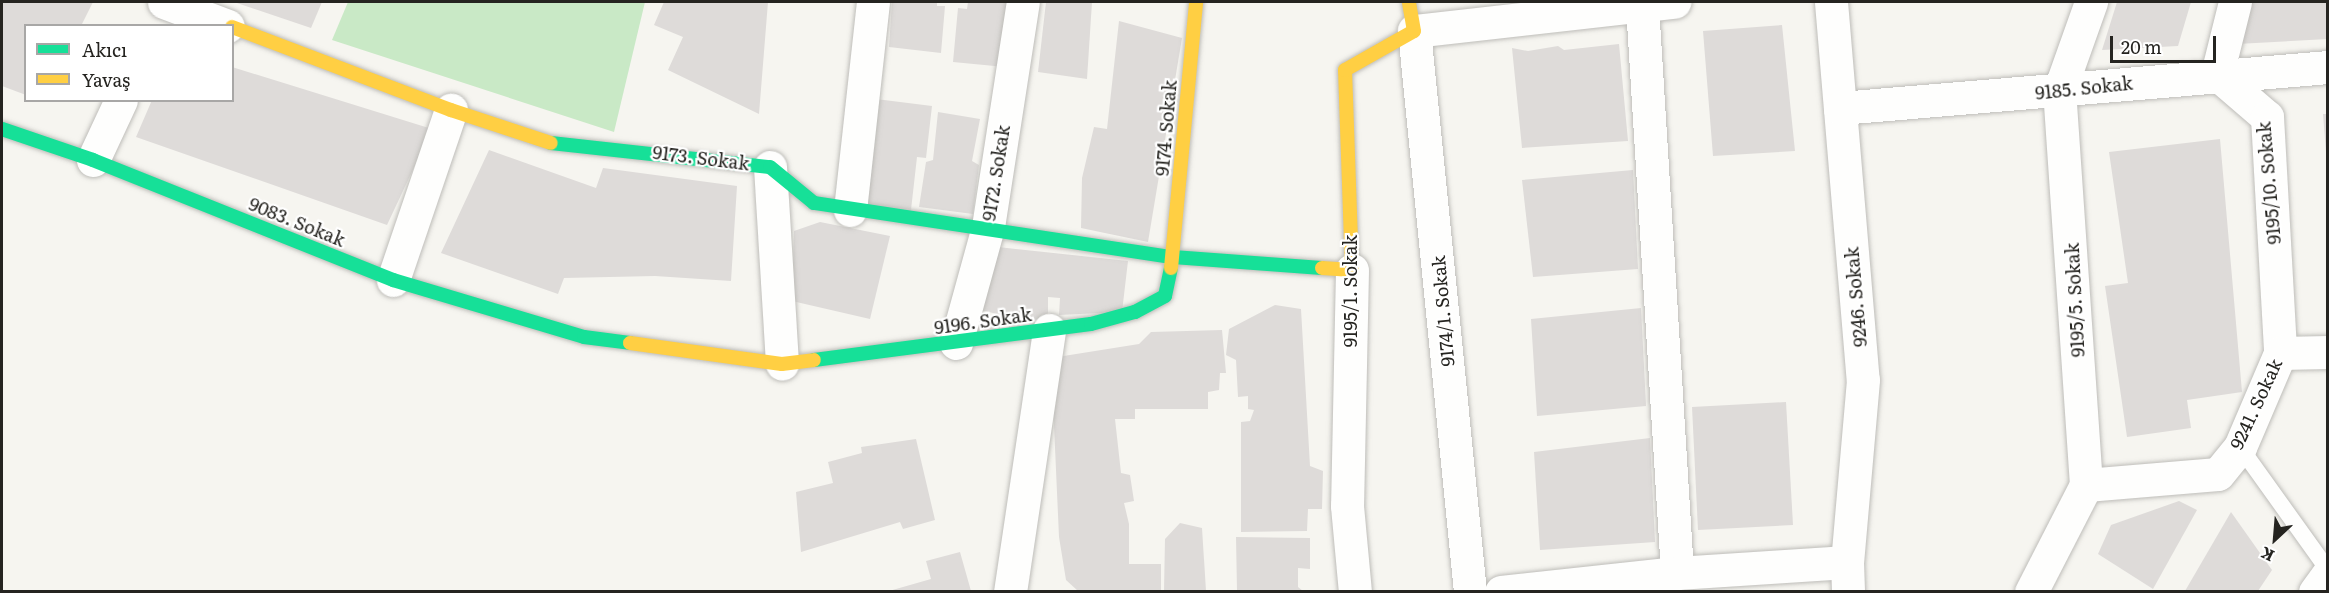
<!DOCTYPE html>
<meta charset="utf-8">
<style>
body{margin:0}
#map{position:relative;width:2329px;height:593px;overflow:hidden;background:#f6f5f0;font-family:Literata,serif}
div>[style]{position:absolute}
.green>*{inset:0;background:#c9e9c6}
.building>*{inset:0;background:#dedbd9}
.roads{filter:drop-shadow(0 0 2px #bebdb9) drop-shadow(0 0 2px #bebdb9)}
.lane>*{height:16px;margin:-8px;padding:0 8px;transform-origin:8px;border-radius:8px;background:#fefefd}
.street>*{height:33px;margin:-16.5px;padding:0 16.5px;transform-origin:16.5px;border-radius:16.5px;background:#fefefd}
.fast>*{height:14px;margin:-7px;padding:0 7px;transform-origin:7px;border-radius:7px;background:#16e098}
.slow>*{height:14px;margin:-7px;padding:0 7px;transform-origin:7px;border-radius:7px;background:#ffcf43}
span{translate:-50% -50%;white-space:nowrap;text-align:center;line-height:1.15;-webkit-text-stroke:4.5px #fff;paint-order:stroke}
.street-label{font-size:18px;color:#252420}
.frame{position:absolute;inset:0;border:3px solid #252420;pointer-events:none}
.legend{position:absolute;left:24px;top:24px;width:210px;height:78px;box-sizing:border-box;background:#fff;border:2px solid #a8a7a6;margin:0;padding:8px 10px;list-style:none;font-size:18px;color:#252420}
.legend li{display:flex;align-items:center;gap:12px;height:30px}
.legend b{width:30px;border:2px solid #a8a7a6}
.north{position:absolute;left:2245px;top:509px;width:60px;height:60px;-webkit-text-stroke:4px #fff;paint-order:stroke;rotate:206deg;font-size:16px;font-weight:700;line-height:24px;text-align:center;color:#252420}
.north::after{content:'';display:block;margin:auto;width:21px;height:27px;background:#252420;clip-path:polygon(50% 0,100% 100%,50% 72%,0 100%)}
.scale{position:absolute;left:2110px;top:36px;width:106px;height:27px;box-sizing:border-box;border:3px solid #252420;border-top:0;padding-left:8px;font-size:18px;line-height:21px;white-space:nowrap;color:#252420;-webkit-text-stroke:4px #fff;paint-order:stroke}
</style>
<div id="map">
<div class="green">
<div style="clip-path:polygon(348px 2px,645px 2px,614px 132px,332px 40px)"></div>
</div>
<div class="building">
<div style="clip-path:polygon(2px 2px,93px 2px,81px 26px,26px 26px,26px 95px,2px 86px)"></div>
<div style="clip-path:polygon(234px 2px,322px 2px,311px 28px)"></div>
<div style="clip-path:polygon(664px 2px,768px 2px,759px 114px,668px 70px,683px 37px,654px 25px)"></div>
<div style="clip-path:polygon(892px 2px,937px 2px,937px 6px,945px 6px,941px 53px,889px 47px)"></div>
<div style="clip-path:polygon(968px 2px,1011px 2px,1005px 67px,953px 62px,958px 8px,967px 9px)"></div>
<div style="clip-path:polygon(1046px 2px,1092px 2px,1087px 79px,1038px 72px)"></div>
<div style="clip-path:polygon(2117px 2px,2191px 2px,2178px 46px,2102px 50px)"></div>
<div style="clip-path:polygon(2248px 2px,2328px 2px,2328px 39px,2237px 44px)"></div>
<div style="clip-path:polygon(1119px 21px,1182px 38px,1148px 242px,1081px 228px,1082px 178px,1094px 127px,1107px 129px)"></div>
<div style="clip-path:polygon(1782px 25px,1795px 151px,1713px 156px,1703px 31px)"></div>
<div style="clip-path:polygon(1619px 44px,1628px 141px,1522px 148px,1512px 48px,1528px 51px,1558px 46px,1564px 50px)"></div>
<div style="clip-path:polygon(232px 67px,432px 129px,387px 225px,136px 137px,152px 100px,232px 100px)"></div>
<div style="clip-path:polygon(876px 99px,932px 106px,926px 158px,917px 157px,911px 210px,863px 205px)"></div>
<div style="clip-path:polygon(938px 112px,980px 119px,972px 161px,979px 165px,973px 214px,919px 207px,926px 162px,933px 160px)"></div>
<div style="clip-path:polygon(2323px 114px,2328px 114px,2328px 151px,2326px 152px)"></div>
<div style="clip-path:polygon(2220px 139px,2242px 392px,2187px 400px,2191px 428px,2127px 437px,2105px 286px,2128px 283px,2109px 152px)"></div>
<div style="clip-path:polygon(489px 150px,596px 188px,603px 168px,737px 186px,731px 281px,655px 276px,564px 278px,558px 294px,441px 253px)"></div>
<div style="clip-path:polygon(1633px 170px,1638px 269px,1533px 277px,1522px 180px)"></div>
<div style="clip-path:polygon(820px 222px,890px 236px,870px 319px,792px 301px,794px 231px)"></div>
<div style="clip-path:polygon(998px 247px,1128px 261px,1122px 312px,1059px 315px,1060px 298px,1048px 297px,1048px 320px,1023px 320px,980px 310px)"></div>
<div style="clip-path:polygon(1275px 305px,1301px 309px,1310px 466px,1323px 471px,1322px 509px,1308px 509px,1307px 531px,1241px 532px,1241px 422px,1250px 421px,1254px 410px,1248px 409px,1248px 396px,1238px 397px,1236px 360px,1226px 355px,1229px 329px)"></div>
<div style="clip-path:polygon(1641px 308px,1646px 406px,1537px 416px,1531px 319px)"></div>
<div style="clip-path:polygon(1222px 330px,1226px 373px,1220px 373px,1219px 390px,1208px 392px,1208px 409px,1135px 409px,1135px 419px,1115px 419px,1121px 473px,1130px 475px,1134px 501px,1124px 503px,1129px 524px,1129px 564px,1161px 564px,1161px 591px,1078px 591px,1066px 580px,1059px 537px,1051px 358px,1139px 344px,1151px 332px)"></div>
<div style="clip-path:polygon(1786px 402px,1793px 525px,1698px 530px,1692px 407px)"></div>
<div style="clip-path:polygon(1650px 438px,1655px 542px,1540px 550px,1534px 452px)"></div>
<div style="clip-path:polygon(916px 439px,935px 520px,903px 529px,900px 522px,801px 552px,796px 492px,833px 483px,828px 462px,862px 453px,861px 447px)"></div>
<div style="clip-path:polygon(2179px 501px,2197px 510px,2153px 589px,2098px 554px,2111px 525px)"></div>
<div style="clip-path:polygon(2231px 512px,2272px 570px,2258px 591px,2185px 591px)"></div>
<div style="clip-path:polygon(1180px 523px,1202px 528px,1206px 591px,1164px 591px,1165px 539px)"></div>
<div style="clip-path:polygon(1236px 537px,1310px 538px,1310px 569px,1298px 568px,1298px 587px,1303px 591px,1237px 591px)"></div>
<div style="clip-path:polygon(960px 552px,971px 591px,889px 591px,931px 579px,926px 561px)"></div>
</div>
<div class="roads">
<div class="lane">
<div style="left:2240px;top:447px;width:151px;rotate:54.4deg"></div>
</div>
<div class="street">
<div style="left:164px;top:2px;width:68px;rotate:20.6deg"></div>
<div style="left:1831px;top:2px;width:379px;rotate:85.2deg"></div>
<div style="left:1863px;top:380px;width:183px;rotate:95deg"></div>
<div style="left:1847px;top:562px;width:30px;rotate:88deg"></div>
<div style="left:2235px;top:2px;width:74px;rotate:104deg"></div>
<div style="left:2217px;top:74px;width:66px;rotate:40.7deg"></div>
<div style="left:2267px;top:117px;width:236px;rotate:86.8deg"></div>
<div style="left:1642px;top:5px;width:569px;rotate:86.47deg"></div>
<div style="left:1840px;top:108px;width:490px;rotate:-4.8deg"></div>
<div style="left:93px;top:160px;width:66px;rotate:-65deg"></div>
<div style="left:770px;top:167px;width:197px;rotate:86.5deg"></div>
<div style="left:850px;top:210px;width:209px;rotate:-83.7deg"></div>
<div style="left:1352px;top:270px;width:236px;rotate:91.2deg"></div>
<div style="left:1347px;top:506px;width:86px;rotate:84.7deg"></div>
<div style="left:393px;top:280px;width:180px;rotate:-71.2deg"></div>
<div style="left:956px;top:343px;width:120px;rotate:-74.6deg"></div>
<div style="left:988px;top:227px;width:228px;rotate:-81.2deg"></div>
<div style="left:2086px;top:485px;width:132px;rotate:-4.8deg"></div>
<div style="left:2218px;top:474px;width:35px;rotate:-51deg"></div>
<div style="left:2240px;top:447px;width:102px;rotate:-66.9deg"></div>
<div style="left:2280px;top:353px;width:48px;rotate:-1.2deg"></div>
<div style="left:1010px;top:592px;width:265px;rotate:-81.5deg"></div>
<div style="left:1470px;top:592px;width:564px;rotate:-95.7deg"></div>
<div style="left:1414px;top:31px;width:262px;rotate:-6.4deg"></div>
<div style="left:1501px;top:592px;width:177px;rotate:-6.2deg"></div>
<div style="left:1677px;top:573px;width:170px;rotate:-3.7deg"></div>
<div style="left:2031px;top:592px;width:120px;rotate:-62.8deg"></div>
<div style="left:2086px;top:485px;width:394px;rotate:-93.9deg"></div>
<div style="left:2059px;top:92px;width:96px;rotate:-70.4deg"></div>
<div style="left:2315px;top:592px;width:22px;rotate:-54deg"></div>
</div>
<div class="fast">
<div style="left:2px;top:129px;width:96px;rotate:18.8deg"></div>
<div style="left:93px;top:160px;width:323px;rotate:21.8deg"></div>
<div style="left:393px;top:280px;width:199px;rotate:16.6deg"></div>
<div style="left:584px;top:337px;width:46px;rotate:7.4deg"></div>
<div style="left:551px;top:143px;width:220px;rotate:6.3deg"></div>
<div style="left:770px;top:167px;width:57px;rotate:39.3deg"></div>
<div style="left:814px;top:203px;width:363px;rotate:8.6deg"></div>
<div style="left:1173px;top:257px;width:149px;rotate:4.2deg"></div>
<div style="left:814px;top:360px;width:279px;rotate:-7.4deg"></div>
<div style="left:1091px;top:324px;width:46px;rotate:-15.3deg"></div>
<div style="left:1135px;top:312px;width:34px;rotate:-28deg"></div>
<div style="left:1165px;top:296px;width:29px;rotate:-78deg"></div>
</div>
<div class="slow">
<div style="left:232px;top:27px;width:234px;rotate:20.8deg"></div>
<div style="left:451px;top:110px;width:105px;rotate:18.3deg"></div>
<div style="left:1171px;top:268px;width:267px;rotate:-84.6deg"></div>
<div style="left:1322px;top:268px;width:30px;rotate:4deg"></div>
<div style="left:1352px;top:270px;width:200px;rotate:-92deg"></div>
<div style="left:1345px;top:70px;width:79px;rotate:-29.5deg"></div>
<div style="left:1414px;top:31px;width:29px;rotate:-100deg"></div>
<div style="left:630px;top:343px;width:153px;rotate:7.9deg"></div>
<div style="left:782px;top:364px;width:32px;rotate:-7deg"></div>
</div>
</div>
<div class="street-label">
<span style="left:2084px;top:88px;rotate:-6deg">9185. Sokak</span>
<span style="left:1166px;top:128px;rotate:-85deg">9174. Sokak</span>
<span style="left:701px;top:158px;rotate:7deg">9173. Sokak</span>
<span style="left:996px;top:173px;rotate:-81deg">9172. Sokak</span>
<span style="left:2269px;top:183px;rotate:-95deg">9195/10. Sokak</span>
<span style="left:297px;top:222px;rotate:22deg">9083. Sokak</span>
<span style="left:1350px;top:291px;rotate:-90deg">9195/1. Sokak</span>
<span style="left:1856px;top:297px;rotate:-95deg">9246. Sokak</span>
<span style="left:2075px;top:300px;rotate:-93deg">9195/5. Sokak</span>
<span style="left:1443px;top:311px;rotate:-95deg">9174/1. Sokak</span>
<span style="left:983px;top:321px;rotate:-8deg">9196. Sokak</span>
<span style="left:2256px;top:404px;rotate:-65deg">9241. Sokak</span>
</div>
<div class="frame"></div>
<ul class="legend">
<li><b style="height:8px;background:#16e098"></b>Akıcı</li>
<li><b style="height:8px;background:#ffcf43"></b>Yavaş</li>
</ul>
<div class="north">K</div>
<div class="scale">20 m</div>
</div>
